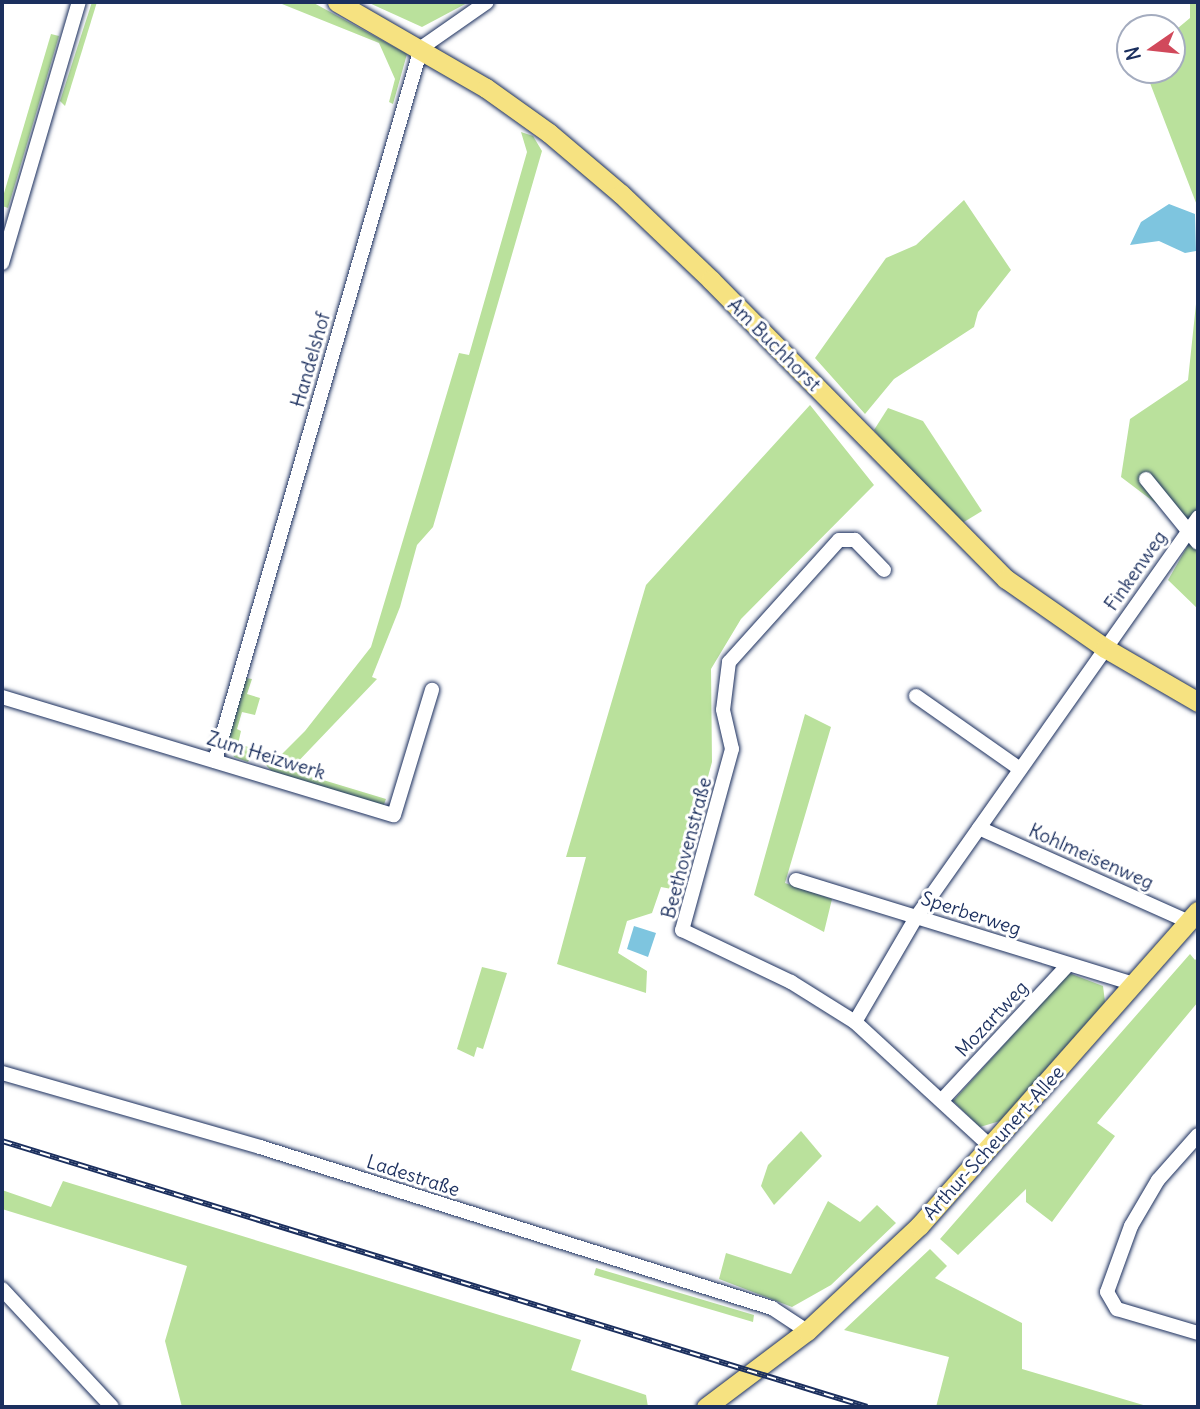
<!DOCTYPE html>
<meta charset="utf-8">
<style>
body{margin:0}
#map{position:relative;width:1200px;height:1409px;overflow:hidden;background:#fff;font-family:Delius,sans-serif}
div>[style]{position:absolute}
.green>*{inset:0;background:#bae19c}
.water>*{inset:0;background:#7ec5df}
.roads{filter:drop-shadow(0 0 2px #1b2f5e) drop-shadow(0 0 2px #1b2f5e)}
.minor>*{height:14px;margin:-7px;padding:0 7px;transform-origin:7px;border-radius:7px;background:#fff}
.major>*{height:19px;margin:-9.5px;padding:0 9.5px;transform-origin:9.5px;border-radius:9.5px;background:#f6e281}
.rail>*{height:6px;margin-top:-3px;transform-origin:0;background:repeating-linear-gradient(90deg,#fff 0 10px,#1b2f5e 0 20px);box-sizing:border-box;border-block:2px solid #1b2f5e}
span{translate:-50% -50%;white-space:nowrap;text-align:center;line-height:1.15;-webkit-text-stroke:6px #fff;paint-order:stroke}
.street-label{font-size:19px;color:#1b2f5e}
.frame{position:absolute;inset:0;border:4px solid #1b2f5e;pointer-events:none}
.north{position:absolute;left:1116px;top:14px;width:70px;height:70px;box-sizing:border-box;background:#fff;border:2px solid #a4acbf;border-radius:50%;rotate:256deg;font-size:19px;font-weight:700;line-height:28px;text-align:center;color:#1b2f5e}
.north::after{content:'';display:block;margin:auto;width:24px;height:32px;background:#d1495b;clip-path:polygon(50% 0,100% 100%,50% 72%,0 100%)}
</style>
<div id="map">
<div class="green">
<div style="clip-path:polygon(92px 2px,97px 2px,65px 106px,60px 101px)"></div>
<div style="clip-path:polygon(277px 2px,312px 2px,407px 54px,393px 104px,389px 102px,395px 79px,379px 43px)"></div>
<div style="clip-path:polygon(367px 2px,469px 2px,422px 27px)"></div>
<div style="clip-path:polygon(1190px 2px,1198px 2px,1198px 208px,1145px 70px,1172px 70px,1172px 33px,1190px 18px)"></div>
<div style="clip-path:polygon(51px 34px,59px 36px,8px 208px,2px 206px,2px 200px)"></div>
<div style="clip-path:polygon(521px 132px,533px 136px,542px 151px,433px 527px,417px 545px,400px 607px,372px 677px,377px 679px,290px 770px,386px 799px,383px 807px,276px 776px,264px 763px,267px 752px,280px 756px,305px 731px,371px 647px,459px 353px,469px 355px,527px 152px)"></div>
<div style="clip-path:polygon(964px 200px,1011px 270px,978px 312px,974px 327px,894px 379px,865px 414px,815px 358px,886px 258px,916px 245px)"></div>
<div style="clip-path:polygon(1198px 285px,1198px 609px,1168px 580px,1195px 533px,1121px 477px,1130px 419px,1188px 380px)"></div>
<div style="clip-path:polygon(810px 405px,874px 485px,741px 619px,711px 669px,712px 762px,677px 890px,661px 887px,652px 913px,627px 921px,618px 953px,647px 971px,646px 993px,557px 964px,586px 857px,566px 857px,646px 585px)"></div>
<div style="clip-path:polygon(888px 408px,923px 421px,982px 511px,959px 525px,913px 477px,874px 430px)"></div>
<div style="clip-path:polygon(246px 678px,252px 679px,247px 694px,260px 698px,255px 715px,242px 712px,237px 729px,241px 731px,238px 744px,255px 749px,248px 762px,234px 757px,228px 741px)"></div>
<div style="clip-path:polygon(805px 714px,831px 727px,785px 883px,832px 899px,824px 932px,754px 895px)"></div>
<div style="clip-path:polygon(1190px 954px,1195px 960px,1198px 957px,1198px 1002px,1097px 1123px,1115px 1136px,1052px 1222px,1026px 1202px,1026px 1189px,958px 1255px,940px 1239px)"></div>
<div style="clip-path:polygon(482px 967px,507px 973px,483px 1049px,477px 1047px,474px 1057px,457px 1049px)"></div>
<div style="clip-path:polygon(1069px 973px,1103px 986px,1105px 1002px,1000px 1121px,980px 1127px,953px 1101px)"></div>
<div style="clip-path:polygon(801px 1131px,822px 1156px,774px 1205px,761px 1186px,768px 1165px)"></div>
<div style="clip-path:polygon(63px 1181px,581px 1340px,571px 1370px,646px 1395px,648px 1407px,182px 1407px,165px 1341px,187px 1266px,2px 1209px,2px 1190px,51px 1207px)"></div>
<div style="clip-path:polygon(828px 1201px,860px 1222px,877px 1205px,896px 1223px,831px 1285px,792px 1307px,719px 1279px,726px 1253px,791px 1274px)"></div>
<div style="clip-path:polygon(930px 1249px,947px 1266px,935px 1278px,1022px 1323px,1022px 1369px,1150px 1407px,936px 1407px,949px 1357px,844px 1330px)"></div>
<div style="clip-path:polygon(596px 1268px,754px 1315px,753px 1322px,594px 1275px)"></div>
</div>
<div class="water">
<div style="clip-path:polygon(1169px 204px,1195px 214px,1196px 251px,1185px 253px,1159px 241px,1130px 245px,1141px 222px)"></div>
<div style="clip-path:polygon(634px 926px,656px 933px,648px 957px,627px 949px)"></div>
</div>
<div class="roads">
<div class="minor">
<div style="left:2px;top:263px;width:272px;rotate:-73.6deg"></div>
<div style="left:1146px;top:479px;width:82px;rotate:50.9deg"></div>
<div style="left:884px;top:570px;width:42px;rotate:-134deg"></div>
<div style="left:855px;top:540px;width:16px;rotate:180deg"></div>
<div style="left:839px;top:540px;width:164px;rotate:132deg"></div>
<div style="left:729px;top:662px;width:48px;rotate:97.1deg"></div>
<div style="left:723px;top:710px;width:40px;rotate:77deg"></div>
<div style="left:732px;top:749px;width:188px;rotate:105.4deg"></div>
<div style="left:682px;top:930px;width:121px;rotate:25.5deg"></div>
<div style="left:791px;top:982px;width:75px;rotate:32deg"></div>
<div style="left:855px;top:1022px;width:186px;rotate:42.6deg"></div>
<div style="left:916px;top:696px;width:127px;rotate:35.1deg"></div>
<div style="left:2px;top:697px;width:409px;rotate:16.8deg"></div>
<div style="left:394px;top:815px;width:131px;rotate:-73.1deg"></div>
<div style="left:215px;top:761px;width:742px;rotate:-73.88deg"></div>
<div style="left:421px;top:48px;width:80px;rotate:-34.9deg"></div>
<div style="left:979px;top:828px;width:230px;rotate:24.1deg"></div>
<div style="left:796px;top:880px;width:354px;rotate:17.1deg"></div>
<div style="left:855px;top:1022px;width:123px;rotate:-59.7deg"></div>
<div style="left:917px;top:916px;width:488px;rotate:-54.8deg"></div>
<div style="left:2px;top:1073px;width:268px;rotate:16deg"></div>
<div style="left:260px;top:1147px;width:537px;rotate:17.46deg"></div>
<div style="left:772px;top:1308px;width:42px;rotate:33.3deg"></div>
<div style="left:943px;top:1099px;width:183px;rotate:-47deg"></div>
<div style="left:1198px;top:1135px;width:60px;rotate:131.6deg"></div>
<div style="left:1158px;top:1180px;width:53px;rotate:120.4deg"></div>
<div style="left:1131px;top:1226px;width:70px;rotate:110deg"></div>
<div style="left:1107px;top:1292px;width:20px;rotate:60deg"></div>
<div style="left:1117px;top:1309px;width:84px;rotate:16.5deg"></div>
<div style="left:2px;top:1289px;width:161px;rotate:47deg"></div>
</div>
<div class="major">
<div style="left:337px;top:2px;width:172px;rotate:30deg"></div>
<div style="left:486px;top:88px;width:77px;rotate:35.5deg"></div>
<div style="left:549px;top:133px;width:94px;rotate:40.3deg"></div>
<div style="left:621px;top:194px;width:124px;rotate:43.7deg"></div>
<div style="left:711px;top:280px;width:420px;rotate:45.4deg"></div>
<div style="left:1006px;top:579px;width:121px;rotate:34.9deg"></div>
<div style="left:1105px;top:648px;width:108px;rotate:30.1deg"></div>
<div style="left:706px;top:1407px;width:126px;rotate:-37deg"></div>
<div style="left:807px;top:1331px;width:154px;rotate:-43.2deg"></div>
<div style="left:919px;top:1226px;width:421px;rotate:-48.5deg"></div>
</div>
</div>
<div class="rail">
<div style="left:2px;top:1141px;width:905px;rotate:17.09deg"></div>
</div>
<div class="street-label">
<span style="left:774px;top:345px;rotate:45deg">Am Buchhorst</span>
<span style="left:311px;top:360px;rotate:-74deg">Handelshof</span>
<span style="left:1136px;top:571px;rotate:-55deg">Finkenweg</span>
<span style="left:266px;top:756px;rotate:17deg">Zum Heizwerk</span>
<span style="left:687px;top:848px;rotate:-75deg">Beethovenstraße</span>
<span style="left:1091px;top:857px;rotate:24deg">Kohlmeisenweg</span>
<span style="left:971px;top:914px;rotate:18deg">Sperberweg</span>
<span style="left:992px;top:1019px;rotate:-47deg">Mozartweg</span>
<span style="left:994px;top:1143px;rotate:-48deg">Arthur-Scheunert-Allee</span>
<span style="left:413px;top:1176px;rotate:18deg">Ladestraße</span>
</div>
<div class="frame"></div>
<div class="north">N</div>
</div>
